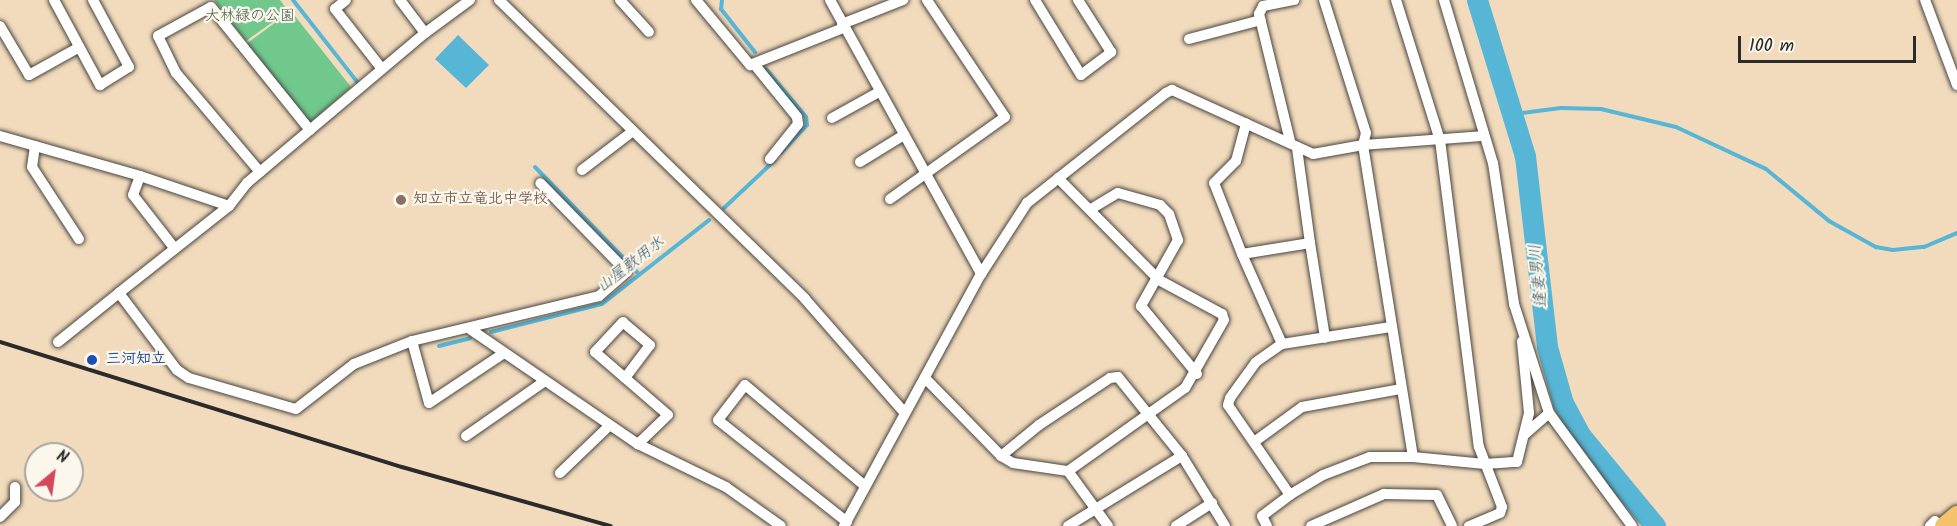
<!DOCTYPE html>
<meta charset="utf-8">
<style>
body{margin:0}
#map{position:relative;width:1957px;height:526px;overflow:hidden;background:#f2dbbc;font-family:Kalam,"Klee One",sans-serif}
div>[style]{position:absolute}
.green>*{inset:0;background:#70c88d}
.water>*{inset:0;background:#57b5d5}
.stream>*{height:4px;margin:-2px;padding:0 2px;transform-origin:2px;border-radius:2px;background:#57b5d5}
.river>*{height:21px;margin:-10.5px;padding:0 10.5px;transform-origin:10.5px;border-radius:10.5px;background:#57b5d5}
.roads{filter:drop-shadow(0 0 2px #494541) drop-shadow(0 0 2px #494541)}
.street>*{height:10px;margin:-5px;padding:0 5px;transform-origin:5px;border-radius:5px;background:#fff}
.highway>*{height:21px;margin:-10.5px;padding:0 10.5px;transform-origin:10.5px;border-radius:10.5px;background:#f3c26a}
.rail>*{height:4px;margin:-2px;padding:0 2px;transform-origin:2px;border-radius:2px;background:#2b2b2b}
.dots>*{width:16px;height:16px;translate:-50% -50%;box-sizing:border-box;border:3px solid #fbf7ec;border-radius:50%}
span{translate:-50% -50%;white-space:nowrap;text-align:center;line-height:1.15;-webkit-text-stroke:4.5px #fbf7ec;paint-order:stroke}
.park-label{font-size:15px;color:#405a48}
.education-label{font-size:15px;color:#785e54;font-weight:700}
.left{translate:0 -50%;text-align:left}
.transit-label{font-size:15px;color:#164399;font-weight:700}
.water-label{font-size:16px;color:#3a5b66;font-style:italic}
.north{position:absolute;left:24px;top:442px;width:60px;height:60px;box-sizing:border-box;background:#fbf7ec;border:2px solid #a8a59f;border-radius:50%;rotate:29deg;font-size:16px;font-weight:700;line-height:24px;text-align:center;color:#2b2b2b}
.north::after{content:'';display:block;margin:auto;width:21px;height:27px;background:#d1495b;clip-path:polygon(50% 0,100% 100%,50% 72%,0 100%)}
.scale{position:absolute;left:1738px;top:36px;width:178px;height:27px;box-sizing:border-box;border:3px solid #2b2b2b;border-top:0;padding-left:8px;font-size:18px;line-height:21px;white-space:nowrap;color:#2b2b2b;-webkit-text-stroke:4px #fbf7ec;paint-order:stroke}
</style>
<div id="map">
<div class="green">
<div style="clip-path:polygon(214px 0,280px 0,288px 11px,246px 41px)"></div>
<div style="clip-path:polygon(291px 11px,351px 87px,309px 124px,245px 45px)"></div>
</div>
<div class="water">
<div style="clip-path:polygon(458px 35px,489px 65px,466px 88px,435px 59px)"></div>
</div>
<div class="stream">
<div style="left:293px;top:0;width:105px;rotate:51.9deg"></div>
<div style="left:722px;top:0;width:9px;rotate:96deg"></div>
<div style="left:721px;top:9px;width:55px;rotate:51.7deg"></div>
<div style="left:766px;top:69px;width:62px;rotate:50.2deg"></div>
<div style="left:806px;top:117px;width:8px;rotate:83deg"></div>
<div style="left:807px;top:125px;width:38px;rotate:133deg"></div>
<div style="left:1514px;top:114px;width:47px;rotate:-7.3deg"></div>
<div style="left:1561px;top:108px;width:40px;rotate:1.4deg"></div>
<div style="left:1601px;top:109px;width:77px;rotate:13.5deg"></div>
<div style="left:1676px;top:127px;width:99px;rotate:25deg"></div>
<div style="left:1766px;top:169px;width:82px;rotate:39.5deg"></div>
<div style="left:1829px;top:221px;width:54px;rotate:29deg"></div>
<div style="left:1876px;top:247px;width:17px;rotate:10deg"></div>
<div style="left:1893px;top:250px;width:31px;rotate:-6deg"></div>
<div style="left:1924px;top:247px;width:36px;rotate:-23deg"></div>
<div style="left:535px;top:167px;width:149px;rotate:45.8deg"></div>
<div style="left:724px;top:208px;width:69px;rotate:-43.2deg"></div>
<div style="left:491px;top:332px;width:114px;rotate:-14.2deg"></div>
<div style="left:602px;top:304px;width:136px;rotate:-38.1deg"></div>
<div style="left:439px;top:346px;width:32px;rotate:-14deg"></div>
</div>
<div class="river">
<div style="left:1477px;top:0;width:163px;rotate:72.9deg"></div>
<div style="left:1525px;top:156px;width:192px;rotate:83.4deg"></div>
<div style="left:1547px;top:347px;width:58px;rotate:74.1deg"></div>
<div style="left:1563px;top:403px;width:36px;rotate:62deg"></div>
<div style="left:1580px;top:435px;width:118px;rotate:50.5deg"></div>
</div>
<div class="roads">
<div class="street">
<div style="left:54px;top:0;width:97px;rotate:61.6deg"></div>
<div style="left:100px;top:85px;width:34px;rotate:-32deg"></div>
<div style="left:129px;top:67px;width:76px;rotate:-118.2deg"></div>
<div style="left:346px;top:0;width:14px;rotate:141deg"></div>
<div style="left:335px;top:9px;width:76px;rotate:51.9deg"></div>
<div style="left:400px;top:0;width:41px;rotate:52.9deg"></div>
<div style="left:470px;top:0;width:56px;rotate:143.7deg"></div>
<div style="left:425px;top:33px;width:233px;rotate:139.9deg"></div>
<div style="left:247px;top:183px;width:29px;rotate:128deg"></div>
<div style="left:229px;top:206px;width:140px;rotate:141.7deg"></div>
<div style="left:119px;top:293px;width:96px;rotate:53deg"></div>
<div style="left:177px;top:370px;width:14px;rotate:34deg"></div>
<div style="left:189px;top:378px;width:111px;rotate:16.2deg"></div>
<div style="left:296px;top:409px;width:73px;rotate:-37.8deg"></div>
<div style="left:354px;top:364px;width:62px;rotate:-21.6deg"></div>
<div style="left:412px;top:341px;width:192px;rotate:-13.5deg"></div>
<div style="left:599px;top:296px;width:37px;rotate:-41deg"></div>
<div style="left:627px;top:272px;width:124px;rotate:-134.3deg"></div>
<div style="left:499px;top:0;width:428px;rotate:44.3deg"></div>
<div style="left:805px;top:299px;width:150px;rotate:48.8deg"></div>
<div style="left:620px;top:0;width:43px;rotate:47.8deg"></div>
<div style="left:696px;top:0;width:85px;rotate:50.3deg"></div>
<div style="left:750px;top:65px;width:100px;rotate:-21.7deg"></div>
<div style="left:830px;top:0;width:313px;rotate:61.1deg"></div>
<div style="left:1035px;top:0;width:88px;rotate:58.5deg"></div>
<div style="left:1081px;top:75px;width:38px;rotate:-37deg"></div>
<div style="left:1111px;top:52px;width:62px;rotate:-122.4deg"></div>
<div style="left:1324px;top:0;width:139px;rotate:72.5deg"></div>
<div style="left:1366px;top:133px;width:12px;rotate:104deg"></div>
<div style="left:1363px;top:145px;width:316px;rotate:80.9deg"></div>
<div style="left:1413px;top:457px;width:43px;rotate:180deg"></div>
<div style="left:1370px;top:457px;width:50px;rotate:159deg"></div>
<div style="left:1323px;top:475px;width:39px;rotate:149deg"></div>
<div style="left:1290px;top:495px;width:109px;rotate:-124.6deg"></div>
<div style="left:1228px;top:405px;width:7px;rotate:-74deg"></div>
<div style="left:1230px;top:398px;width:44px;rotate:-54.2deg"></div>
<div style="left:1256px;top:362px;width:32px;rotate:-35deg"></div>
<div style="left:1282px;top:344px;width:110px;rotate:-8.9deg"></div>
<div style="left:1396px;top:0;width:147px;rotate:72.6deg"></div>
<div style="left:1440px;top:140px;width:309px;rotate:82.8deg"></div>
<div style="left:1479px;top:447px;width:64px;rotate:69deg"></div>
<div style="left:1502px;top:507px;width:6px;rotate:108deg"></div>
<div style="left:1500px;top:513px;width:34px;rotate:157deg"></div>
<div style="left:1444px;top:0;width:170px;rotate:73.3deg"></div>
<div style="left:1493px;top:163px;width:143px;rotate:81.5deg"></div>
<div style="left:1514px;top:304px;width:114px;rotate:72.2deg"></div>
<div style="left:1549px;top:413px;width:140px;rotate:53.7deg"></div>
<div style="left:1925px;top:0;width:91px;rotate:69.4deg"></div>
<div style="left:842px;top:24px;width:66px;rotate:-21.5deg"></div>
<div style="left:0;top:26px;width:57px;rotate:59.4deg"></div>
<div style="left:29px;top:75px;width:56px;rotate:-28.9deg"></div>
<div style="left:1189px;top:39px;width:74px;rotate:-14.8deg"></div>
<div style="left:754px;top:64px;width:68px;rotate:50.9deg"></div>
<div style="left:797px;top:117px;width:7px;rotate:82deg"></div>
<div style="left:798px;top:124px;width:45px;rotate:128.7deg"></div>
<div style="left:832px;top:118px;width:54px;rotate:-29deg"></div>
<div style="left:0;top:136px;width:146px;rotate:15.9deg"></div>
<div style="left:140px;top:176px;width:94px;rotate:18.6deg"></div>
<div style="left:1290px;top:141px;width:131px;rotate:-103.7deg"></div>
<div style="left:1259px;top:14px;width:9px;rotate:-63deg"></div>
<div style="left:1263px;top:6px;width:32px;rotate:-11deg"></div>
<div style="left:35px;top:146px;width:21px;rotate:98deg"></div>
<div style="left:32px;top:167px;width:86px;rotate:56.9deg"></div>
<div style="left:860px;top:162px;width:52px;rotate:-31.5deg"></div>
<div style="left:582px;top:170px;width:64px;rotate:-37.4deg"></div>
<div style="left:260px;top:172px;width:130px;rotate:-130.3deg"></div>
<div style="left:176px;top:73px;width:41px;rotate:-115.9deg"></div>
<div style="left:158px;top:36px;width:60px;rotate:-28.7deg"></div>
<div style="left:211px;top:7px;width:158px;rotate:51.2deg"></div>
<div style="left:140px;top:176px;width:20px;rotate:110deg"></div>
<div style="left:133px;top:195px;width:68px;rotate:52.1deg"></div>
<div style="left:1058px;top:178px;width:144px;rotate:45.3deg"></div>
<div style="left:1159px;top:280px;width:72px;rotate:28.4deg"></div>
<div style="left:1222px;top:314px;width:6px;rotate:72deg"></div>
<div style="left:1224px;top:320px;width:78px;rotate:119.8deg"></div>
<div style="left:1185px;top:388px;width:143px;rotate:144.6deg"></div>
<div style="left:890px;top:199px;width:141px;rotate:-35.5deg"></div>
<div style="left:1005px;top:117px;width:141px;rotate:-123.7deg"></div>
<div style="left:1091px;top:209px;width:31px;rotate:-31deg"></div>
<div style="left:1118px;top:193px;width:44px;rotate:15.9deg"></div>
<div style="left:1160px;top:205px;width:13px;rotate:45deg"></div>
<div style="left:1169px;top:214px;width:28px;rotate:71deg"></div>
<div style="left:1178px;top:240px;width:76px;rotate:119.3deg"></div>
<div style="left:1141px;top:306px;width:88px;rotate:50.5deg"></div>
<div style="left:1310px;top:243px;width:96px;rotate:81deg"></div>
<div style="left:1242px;top:254px;width:76px;rotate:-111.5deg"></div>
<div style="left:1214px;top:183px;width:31px;rotate:-45deg"></div>
<div style="left:1236px;top:161px;width:39px;rotate:-75deg"></div>
<div style="left:470px;top:329px;width:204px;rotate:34.4deg"></div>
<div style="left:638px;top:444px;width:98px;rotate:26deg"></div>
<div style="left:726px;top:487px;width:67px;rotate:35.3deg"></div>
<div style="left:412px;top:341px;width:64px;rotate:74.7deg"></div>
<div style="left:429px;top:403px;width:90px;rotate:-33.7deg"></div>
<div style="left:58px;top:342px;width:78px;rotate:-38.8deg"></div>
<div style="left:1282px;top:344px;width:98px;rotate:-114deg"></div>
<div style="left:1242px;top:254px;width:69px;rotate:-9.2deg"></div>
<div style="left:1310px;top:243px;width:96px;rotate:-97.8deg"></div>
<div style="left:625px;top:378px;width:41px;rotate:-52.9deg"></div>
<div style="left:650px;top:345px;width:35px;rotate:-140deg"></div>
<div style="left:623px;top:322px;width:41px;rotate:133deg"></div>
<div style="left:595px;top:352px;width:96px;rotate:40.8deg"></div>
<div style="left:668px;top:415px;width:42px;rotate:136deg"></div>
<div style="left:925px;top:378px;width:109px;rotate:45.7deg"></div>
<div style="left:1001px;top:456px;width:14px;rotate:30deg"></div>
<div style="left:1013px;top:463px;width:56px;rotate:8.3deg"></div>
<div style="left:1068px;top:471px;width:68px;rotate:54deg"></div>
<div style="left:1524px;top:435px;width:33px;rotate:-41deg"></div>
<div style="left:466px;top:436px;width:96px;rotate:-34.8deg"></div>
<div style="left:1254px;top:442px;width:59px;rotate:-36.1deg"></div>
<div style="left:1302px;top:407px;width:101px;rotate:-10.3deg"></div>
<div style="left:1001px;top:456px;width:49px;rotate:-39.2deg"></div>
<div style="left:1039px;top:425px;width:85px;rotate:-33.5deg"></div>
<div style="left:1110px;top:378px;width:8px;rotate:-7deg"></div>
<div style="left:1118px;top:377px;width:102px;rotate:51deg"></div>
<div style="left:1182px;top:456px;width:82px;rotate:58.4deg"></div>
<div style="left:1413px;top:457px;width:72px;rotate:5.6deg"></div>
<div style="left:1485px;top:464px;width:32px;rotate:-4deg"></div>
<div style="left:1517px;top:462px;width:50px;rotate:-76.2deg"></div>
<div style="left:1529px;top:413px;width:72px;rotate:-95.6deg"></div>
<div style="left:560px;top:473px;width:69px;rotate:-43.8deg"></div>
<div style="left:0;top:517px;width:21px;rotate:-45deg"></div>
<div style="left:15px;top:502px;width:15px;rotate:-90deg"></div>
<div style="left:847px;top:522px;width:164px;rotate:-141.7deg"></div>
<div style="left:718px;top:420px;width:44px;rotate:-52.4deg"></div>
<div style="left:745px;top:385px;width:157px;rotate:40.1deg"></div>
<div style="left:844px;top:526px;width:287px;rotate:-61.5deg"></div>
<div style="left:981px;top:274px;width:85px;rotate:-57.1deg"></div>
<div style="left:1027px;top:203px;width:177px;rotate:-38.4deg"></div>
<div style="left:1166px;top:93px;width:7px;rotate:-27deg"></div>
<div style="left:1172px;top:90px;width:155px;rotate:24.4deg"></div>
<div style="left:1313px;top:154px;width:51px;rotate:-10.2deg"></div>
<div style="left:1363px;top:145px;width:120px;rotate:-4.3deg"></div>
<div style="left:1068px;top:526px;width:134px;rotate:-31.6deg"></div>
<div style="left:1176px;top:526px;width:43px;rotate:-32.6deg"></div>
<div style="left:1267px;top:526px;width:11px;rotate:-117deg"></div>
<div style="left:1262px;top:516px;width:35px;rotate:-37deg"></div>
<div style="left:1311px;top:526px;width:80px;rotate:-23.7deg"></div>
<div style="left:1384px;top:494px;width:53px;rotate:1.1deg"></div>
<div style="left:1437px;top:495px;width:34px;rotate:64deg"></div>
<div style="left:1930px;top:526px;width:7px;rotate:-45deg"></div>
</div>
<div class="highway">
<div style="left:1945px;top:526px;width:16px;rotate:-40deg"></div>
</div>
</div>
<div class="rail">
<div style="left:0;top:342px;width:421px;rotate:17.3deg"></div>
<div style="left:402px;top:467px;width:217px;rotate:15.8deg"></div>
</div>
<div class="dots">
<div style="left:401px;top:200px;background:#8d6e63"></div>
<div style="left:92px;top:360px;background:#1a4fb4"></div>
</div>
<div class="park-label">
<span style="left:250px;top:17px">大林緑の公園</span>
</div>
<div class="education-label">
<span class="left" style="left:413px;top:200px">知立市立竜北中学校</span>
</div>
<div class="transit-label">
<span class="left" style="left:106px;top:360px">三河知立</span>
</div>
<div class="water-label">
<span style="left:631px;top:265px;rotate:-38deg">山屋敷用水</span>
<span style="left:1539px;top:276px;rotate:-96deg">逢妻男川</span>
</div>
<div class="north">N</div>
<div class="scale">100 m</div>
</div>
